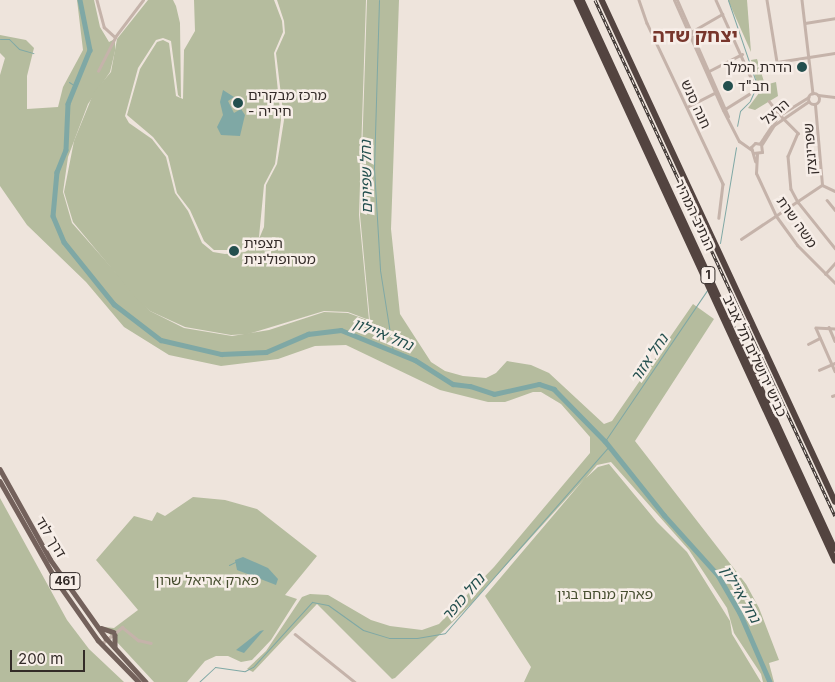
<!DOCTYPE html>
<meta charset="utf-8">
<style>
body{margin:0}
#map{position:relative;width:835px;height:682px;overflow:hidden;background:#eee4dc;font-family:Inter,"Noto Sans Hebrew",sans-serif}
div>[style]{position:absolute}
.green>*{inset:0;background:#b5bc9e}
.water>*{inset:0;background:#7fa8a5}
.stream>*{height:1px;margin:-0.5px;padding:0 0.5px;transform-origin:0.5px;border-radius:0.5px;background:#7fa8a5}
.river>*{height:4.5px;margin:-2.25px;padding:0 2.25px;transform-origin:2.25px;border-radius:2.25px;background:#7fa8a5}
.minor>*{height:2.5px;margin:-1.25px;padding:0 1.25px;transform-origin:1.25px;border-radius:1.25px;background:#c5b3aa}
.tertiary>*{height:3px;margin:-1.5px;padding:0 1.5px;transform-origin:1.5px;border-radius:1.5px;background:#c5b3aa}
.tertiary>.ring{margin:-1.5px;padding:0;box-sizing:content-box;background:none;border:3px solid #c5b3aa;border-radius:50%}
.primary>*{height:4.5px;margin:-2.25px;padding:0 2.25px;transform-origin:2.25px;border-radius:2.25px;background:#73615b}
.motorway>*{height:5.5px;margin:-2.75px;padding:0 2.75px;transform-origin:2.75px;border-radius:2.75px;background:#534440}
.rail>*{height:3px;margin-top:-1.5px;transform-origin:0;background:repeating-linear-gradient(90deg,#f7eee8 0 4px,#332b28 0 8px);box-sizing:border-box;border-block:1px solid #332b28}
.dots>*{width:14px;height:14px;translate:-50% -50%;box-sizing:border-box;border:2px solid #f7eee8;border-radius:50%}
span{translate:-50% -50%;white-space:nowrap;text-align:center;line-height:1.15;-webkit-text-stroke:5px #f7eee8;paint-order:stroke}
.shield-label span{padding:1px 4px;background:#f7eee8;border:1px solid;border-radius:4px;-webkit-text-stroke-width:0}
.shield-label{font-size:12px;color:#332b28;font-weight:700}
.poi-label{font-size:14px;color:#332b28}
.right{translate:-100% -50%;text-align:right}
.left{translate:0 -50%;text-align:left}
.street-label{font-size:14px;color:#332b28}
.park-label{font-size:14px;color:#464e2f}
.water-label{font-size:15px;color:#234f4e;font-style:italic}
.district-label{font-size:19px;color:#78362c;font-weight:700}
.scale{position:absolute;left:10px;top:650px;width:75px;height:22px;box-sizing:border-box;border:2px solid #332b28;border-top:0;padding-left:6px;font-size:15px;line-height:18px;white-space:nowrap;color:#332b28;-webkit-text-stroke:4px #f7eee8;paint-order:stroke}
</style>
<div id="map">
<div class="green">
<div style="clip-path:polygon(77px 0,94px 0,100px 27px,109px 42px,115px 39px,115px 51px,110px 72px,88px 104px,68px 157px,63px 192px,72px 223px,150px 311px,184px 328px,232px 336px,269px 330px,324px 312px,348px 313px,370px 321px,360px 215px,367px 0,399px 0,391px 229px,400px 314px,431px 362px,445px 371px,463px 376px,486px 378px,496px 373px,507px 361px,531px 365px,549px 373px,604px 424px,612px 421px,693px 304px,714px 319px,635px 441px,746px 584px,759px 608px,779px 660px,769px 663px,774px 682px,763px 682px,761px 674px,734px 633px,727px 608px,689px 550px,611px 462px,597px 465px,586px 478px,598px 467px,609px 464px,657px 522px,687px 552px,730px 621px,732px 634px,761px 682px,524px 682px,531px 667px,485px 596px,585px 478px,470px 605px,395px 678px,392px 679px,317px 604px,253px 672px,247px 669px,266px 651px,302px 597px,310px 594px,328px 595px,371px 620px,390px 626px,422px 630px,439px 624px,494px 567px,590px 453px,590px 437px,561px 404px,541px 392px,533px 392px,505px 402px,488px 402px,440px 390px,346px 345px,315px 346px,278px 359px,221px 366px,169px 355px,124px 327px,86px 282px,27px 225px,0 186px,0 75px,5px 58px,0 53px,0 35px,26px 40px,34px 48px,27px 76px,27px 109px,58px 107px,63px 87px,83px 50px)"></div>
<div style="clip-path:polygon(148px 0,173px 0,176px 6px,180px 23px,181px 98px,178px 95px,171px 41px,163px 38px,156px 40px,138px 68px,125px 116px,129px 123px,152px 139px,166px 157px,175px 193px,188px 211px,202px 243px,213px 252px,225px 254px,245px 252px,256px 246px,264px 227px,266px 185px,277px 164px,284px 120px,276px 53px,285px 33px,284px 21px,277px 0,366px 0,359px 215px,369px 320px,348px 312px,324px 311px,248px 334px,231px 335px,185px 327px,150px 311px,137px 299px,73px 222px,64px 192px,74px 141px,94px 92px,111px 72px,117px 39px)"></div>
<div style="clip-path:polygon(194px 0,274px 0,282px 21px,283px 32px,274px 53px,281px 120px,275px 164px,264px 185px,259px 237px,255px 245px,245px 250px,214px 250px,204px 241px,190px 210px,177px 193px,168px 156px,153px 137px,127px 115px,140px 69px,157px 42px,163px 40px,169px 43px,176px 96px,183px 99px,184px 50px,195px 31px)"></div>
<div style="clip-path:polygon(728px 0,747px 0,751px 52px)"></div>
<div style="clip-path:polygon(757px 59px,765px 85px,776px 82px,778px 96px,755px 110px,748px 108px,759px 93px,751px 60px)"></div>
<div style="clip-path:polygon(193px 497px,225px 500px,257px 509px,317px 556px,285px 595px,297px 599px,271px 640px,252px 660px,241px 662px,228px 656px,216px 656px,205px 661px,187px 682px,154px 682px,103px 627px,114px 628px,138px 610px,96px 560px,134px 516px,152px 521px,157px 512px,165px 516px)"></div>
<div style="clip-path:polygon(0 498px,67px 620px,89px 649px,124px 682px,0 682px)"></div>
</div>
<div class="water">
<div style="clip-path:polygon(223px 90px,234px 97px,228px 101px,234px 113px,241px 109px,245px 115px,240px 136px,221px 135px,217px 127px,223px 115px,220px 102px)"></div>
<div style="clip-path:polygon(243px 557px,268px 568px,278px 579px,276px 585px,237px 570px,235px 560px)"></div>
<div style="clip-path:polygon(264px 630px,244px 653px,236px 650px,260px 631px)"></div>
</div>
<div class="stream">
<div style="left:379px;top:0;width:168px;rotate:91.7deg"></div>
<div style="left:374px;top:168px;width:102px;rotate:86.6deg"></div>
<div style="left:380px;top:270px;width:83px;rotate:81deg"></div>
<div style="left:728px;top:0;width:90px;rotate:71.2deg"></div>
<div style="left:757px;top:85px;width:17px;rotate:114deg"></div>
<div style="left:750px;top:101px;width:14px;rotate:135deg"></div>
<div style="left:740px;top:111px;width:15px;rotate:101deg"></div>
<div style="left:0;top:39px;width:9px"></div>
<div style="left:9px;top:39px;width:14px;rotate:45deg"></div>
<div style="left:19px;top:49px;width:15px;rotate:16deg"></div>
<div style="left:69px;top:82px;width:7px;rotate:34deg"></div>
<div style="left:720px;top:243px;width:97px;rotate:-80.5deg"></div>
<div style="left:605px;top:441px;width:184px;rotate:-55.9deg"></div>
<div style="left:229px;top:565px;width:7px;rotate:-27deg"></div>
<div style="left:199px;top:682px;width:22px;rotate:-43deg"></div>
<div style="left:215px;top:667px;width:30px;rotate:8deg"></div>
<div style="left:245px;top:671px;width:9px;rotate:-27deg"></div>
<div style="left:253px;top:667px;width:88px;rotate:-47.8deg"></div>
<div style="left:312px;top:602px;width:16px;rotate:11deg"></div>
<div style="left:328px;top:605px;width:43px;rotate:35.5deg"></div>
<div style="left:363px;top:630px;width:27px;rotate:17deg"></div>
<div style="left:389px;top:638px;width:28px"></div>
<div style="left:417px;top:638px;width:28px;rotate:-10deg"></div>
<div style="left:445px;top:633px;width:249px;rotate:-48.7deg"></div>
</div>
<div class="river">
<div style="left:80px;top:0;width:51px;rotate:78.7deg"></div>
<div style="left:90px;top:50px;width:58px;rotate:112.2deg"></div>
<div style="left:68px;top:104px;width:46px;rotate:92.5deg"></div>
<div style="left:66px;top:150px;width:24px;rotate:112deg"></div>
<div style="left:57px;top:172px;width:44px;rotate:95.2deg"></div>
<div style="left:53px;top:216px;width:28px;rotate:67deg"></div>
<div style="left:64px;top:242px;width:80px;rotate:51.1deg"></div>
<div style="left:114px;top:304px;width:59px;rotate:37.5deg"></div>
<div style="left:161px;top:340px;width:62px;rotate:13.1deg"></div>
<div style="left:221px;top:354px;width:45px;rotate:-2.5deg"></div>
<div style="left:266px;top:352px;width:46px;rotate:-23.2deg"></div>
<div style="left:308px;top:334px;width:33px;rotate:-7deg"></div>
<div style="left:341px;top:330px;width:80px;rotate:22.1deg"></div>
<div style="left:415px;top:360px;width:45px;rotate:32.3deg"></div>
<div style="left:453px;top:384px;width:17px;rotate:7deg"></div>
<div style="left:470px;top:386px;width:25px;rotate:18deg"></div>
<div style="left:494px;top:394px;width:46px;rotate:-12.5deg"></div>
<div style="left:539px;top:384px;width:16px;rotate:18deg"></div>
<div style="left:554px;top:389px;width:73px;rotate:45.6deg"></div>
<div style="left:605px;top:441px;width:95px;rotate:51.4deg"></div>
<div style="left:664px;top:515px;width:81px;rotate:48deg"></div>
<div style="left:718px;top:575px;width:44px;rotate:59.9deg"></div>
<div style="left:740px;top:613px;width:75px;rotate:66.5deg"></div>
</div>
<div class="minor">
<div style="left:97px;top:0;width:28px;rotate:75deg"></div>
<div style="left:104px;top:27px;width:15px;rotate:42deg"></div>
<div style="left:115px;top:37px;width:46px;rotate:-52.9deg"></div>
<div style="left:639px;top:0;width:24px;rotate:71deg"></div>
<div style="left:647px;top:23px;width:178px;rotate:64.7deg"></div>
<div style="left:723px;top:184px;width:34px;rotate:97deg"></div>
<div style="left:716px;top:0;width:90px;rotate:65.7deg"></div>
<div style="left:767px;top:0;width:63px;rotate:80.8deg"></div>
<div style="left:777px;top:62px;width:59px;rotate:-8.8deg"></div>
<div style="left:802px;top:0;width:94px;rotate:83.3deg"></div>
<div style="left:805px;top:23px;width:30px;rotate:-9deg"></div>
<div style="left:691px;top:32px;width:36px;rotate:-30deg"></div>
<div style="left:98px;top:71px;width:38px;rotate:-63deg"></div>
<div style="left:709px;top:71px;width:37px;rotate:-27deg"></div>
<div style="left:769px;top:101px;width:18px;rotate:52deg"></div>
<div style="left:687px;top:107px;width:31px;rotate:-27deg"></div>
<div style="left:725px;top:109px;width:28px;rotate:-32deg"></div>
<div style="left:782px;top:117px;width:23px;rotate:45deg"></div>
<div style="left:798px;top:133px;width:25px;rotate:113deg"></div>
<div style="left:788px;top:156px;width:33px;rotate:85deg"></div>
<div style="left:791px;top:189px;width:15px;rotate:62deg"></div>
<div style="left:798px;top:202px;width:59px;rotate:51.2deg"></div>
<div style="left:822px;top:185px;width:14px;rotate:25deg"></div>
<div style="left:827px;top:200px;width:13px;rotate:51deg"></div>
<div style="left:741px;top:239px;width:97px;rotate:-33.7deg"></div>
<div style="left:822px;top:185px;width:80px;rotate:-95deg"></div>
<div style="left:825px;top:274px;width:15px;rotate:-48deg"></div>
<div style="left:829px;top:327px;width:15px;rotate:67deg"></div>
<div style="left:835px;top:329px;width:19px;rotate:-177deg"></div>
<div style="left:816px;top:328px;width:47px;rotate:66.2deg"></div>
<div style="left:808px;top:344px;width:13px;rotate:-27deg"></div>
<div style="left:819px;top:370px;width:17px;rotate:-24deg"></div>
<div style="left:832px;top:396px;width:3px;rotate:-18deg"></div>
<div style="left:122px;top:627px;width:21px;rotate:39deg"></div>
<div style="left:138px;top:640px;width:13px;rotate:13deg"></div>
<div style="left:295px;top:634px;width:77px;rotate:38.7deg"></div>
<div style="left:102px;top:643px;width:24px;rotate:-38deg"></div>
<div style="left:103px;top:643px;width:25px;rotate:-40deg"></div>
</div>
<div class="tertiary">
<div style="left:674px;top:0;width:120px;rotate:66deg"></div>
<div style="left:723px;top:110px;width:35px;rotate:63deg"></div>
<div style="left:739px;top:141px;width:16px;rotate:35deg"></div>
<div style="left:677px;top:0;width:127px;rotate:66.3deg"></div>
<div class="ring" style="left:808.5px;top:93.5px;width:8px;height:8px"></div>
<div style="left:818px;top:95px;width:17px;rotate:7deg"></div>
<div style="left:760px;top:143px;width:32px;rotate:-56deg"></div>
<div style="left:778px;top:116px;width:36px;rotate:-32deg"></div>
<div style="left:762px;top:144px;width:22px;rotate:-58deg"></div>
<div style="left:774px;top:125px;width:42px;rotate:-34.4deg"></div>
<div style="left:753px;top:153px;width:9px;rotate:-6deg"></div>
<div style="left:762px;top:152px;width:8px;rotate:-97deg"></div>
<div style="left:761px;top:144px;width:6px;rotate:-171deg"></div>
<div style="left:755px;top:143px;width:6px;rotate:135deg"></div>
<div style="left:751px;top:147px;width:15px;rotate:74deg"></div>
<div style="left:757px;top:154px;width:19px;rotate:93deg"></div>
<div style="left:756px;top:173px;width:47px;rotate:65.1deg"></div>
<div style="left:776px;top:216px;width:36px;rotate:54deg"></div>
<div style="left:797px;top:245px;width:54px;rotate:45deg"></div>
</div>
<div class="primary">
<div style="left:0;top:469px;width:103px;rotate:60.9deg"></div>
<div style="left:50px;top:559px;width:97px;rotate:54.7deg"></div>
<div style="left:106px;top:638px;width:59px;rotate:47.7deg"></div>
<div style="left:0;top:481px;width:117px;rotate:60.4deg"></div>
<div style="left:58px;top:583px;width:70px;rotate:54.9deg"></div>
<div style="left:98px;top:640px;width:59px;rotate:45.7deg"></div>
<div style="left:101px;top:628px;width:13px;rotate:18deg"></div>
<div style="left:115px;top:635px;width:12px;rotate:90deg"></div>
</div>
<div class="motorway">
<div style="left:577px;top:0;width:617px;rotate:65.26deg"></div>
<div style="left:582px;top:0;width:604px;rotate:65.26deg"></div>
<div style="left:602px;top:0;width:553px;rotate:65.06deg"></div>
</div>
<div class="rail">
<div style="left:595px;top:0;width:569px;rotate:65.06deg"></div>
</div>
<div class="dots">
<div style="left:802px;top:67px;background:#234f4e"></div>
<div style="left:728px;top:86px;background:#234f4e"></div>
<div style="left:238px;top:103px;background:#234f4e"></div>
<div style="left:234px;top:251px;background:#234f4e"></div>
</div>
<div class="shield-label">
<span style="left:708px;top:275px">1</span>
<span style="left:65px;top:581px">461</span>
</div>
<div class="poi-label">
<span class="right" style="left:792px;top:67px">הדרת המלך</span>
<span class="left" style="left:738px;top:86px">חב"ד</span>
<span class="left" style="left:248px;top:103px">מרכז מבקרים<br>- חיריה</span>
<span class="left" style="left:244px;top:251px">תצפית<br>מטרופולינית</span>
</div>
<div class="street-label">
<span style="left:696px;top:104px;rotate:65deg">חנה סנש</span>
<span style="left:775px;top:112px;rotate:-41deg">הרצל</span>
<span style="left:810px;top:149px;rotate:-94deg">שפרינצק</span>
<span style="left:695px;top:215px;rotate:65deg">הנתיב המהיר</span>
<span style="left:797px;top:222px;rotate:55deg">משה שרת</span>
<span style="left:755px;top:356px;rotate:65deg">כביש ירושלים תל אביב</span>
<span style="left:51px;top:537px;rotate:59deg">דרך לוד</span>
</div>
<div class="park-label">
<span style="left:207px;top:580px">פארק אריאל שרון</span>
<span style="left:605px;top:594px">פארק מנחם בגין</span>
</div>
<div class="water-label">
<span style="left:366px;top:177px;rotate:-91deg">נחל שפירים</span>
<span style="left:383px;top:334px;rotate:22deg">נחל איילון</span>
<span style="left:649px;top:358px;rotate:-56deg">נחל אזור</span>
<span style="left:741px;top:594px;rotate:60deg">נחל איילון</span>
<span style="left:463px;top:597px;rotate:-49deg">נחל כופר</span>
</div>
<div class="district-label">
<span style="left:695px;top:36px">יצחק שדה</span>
</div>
<div class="scale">200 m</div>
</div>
